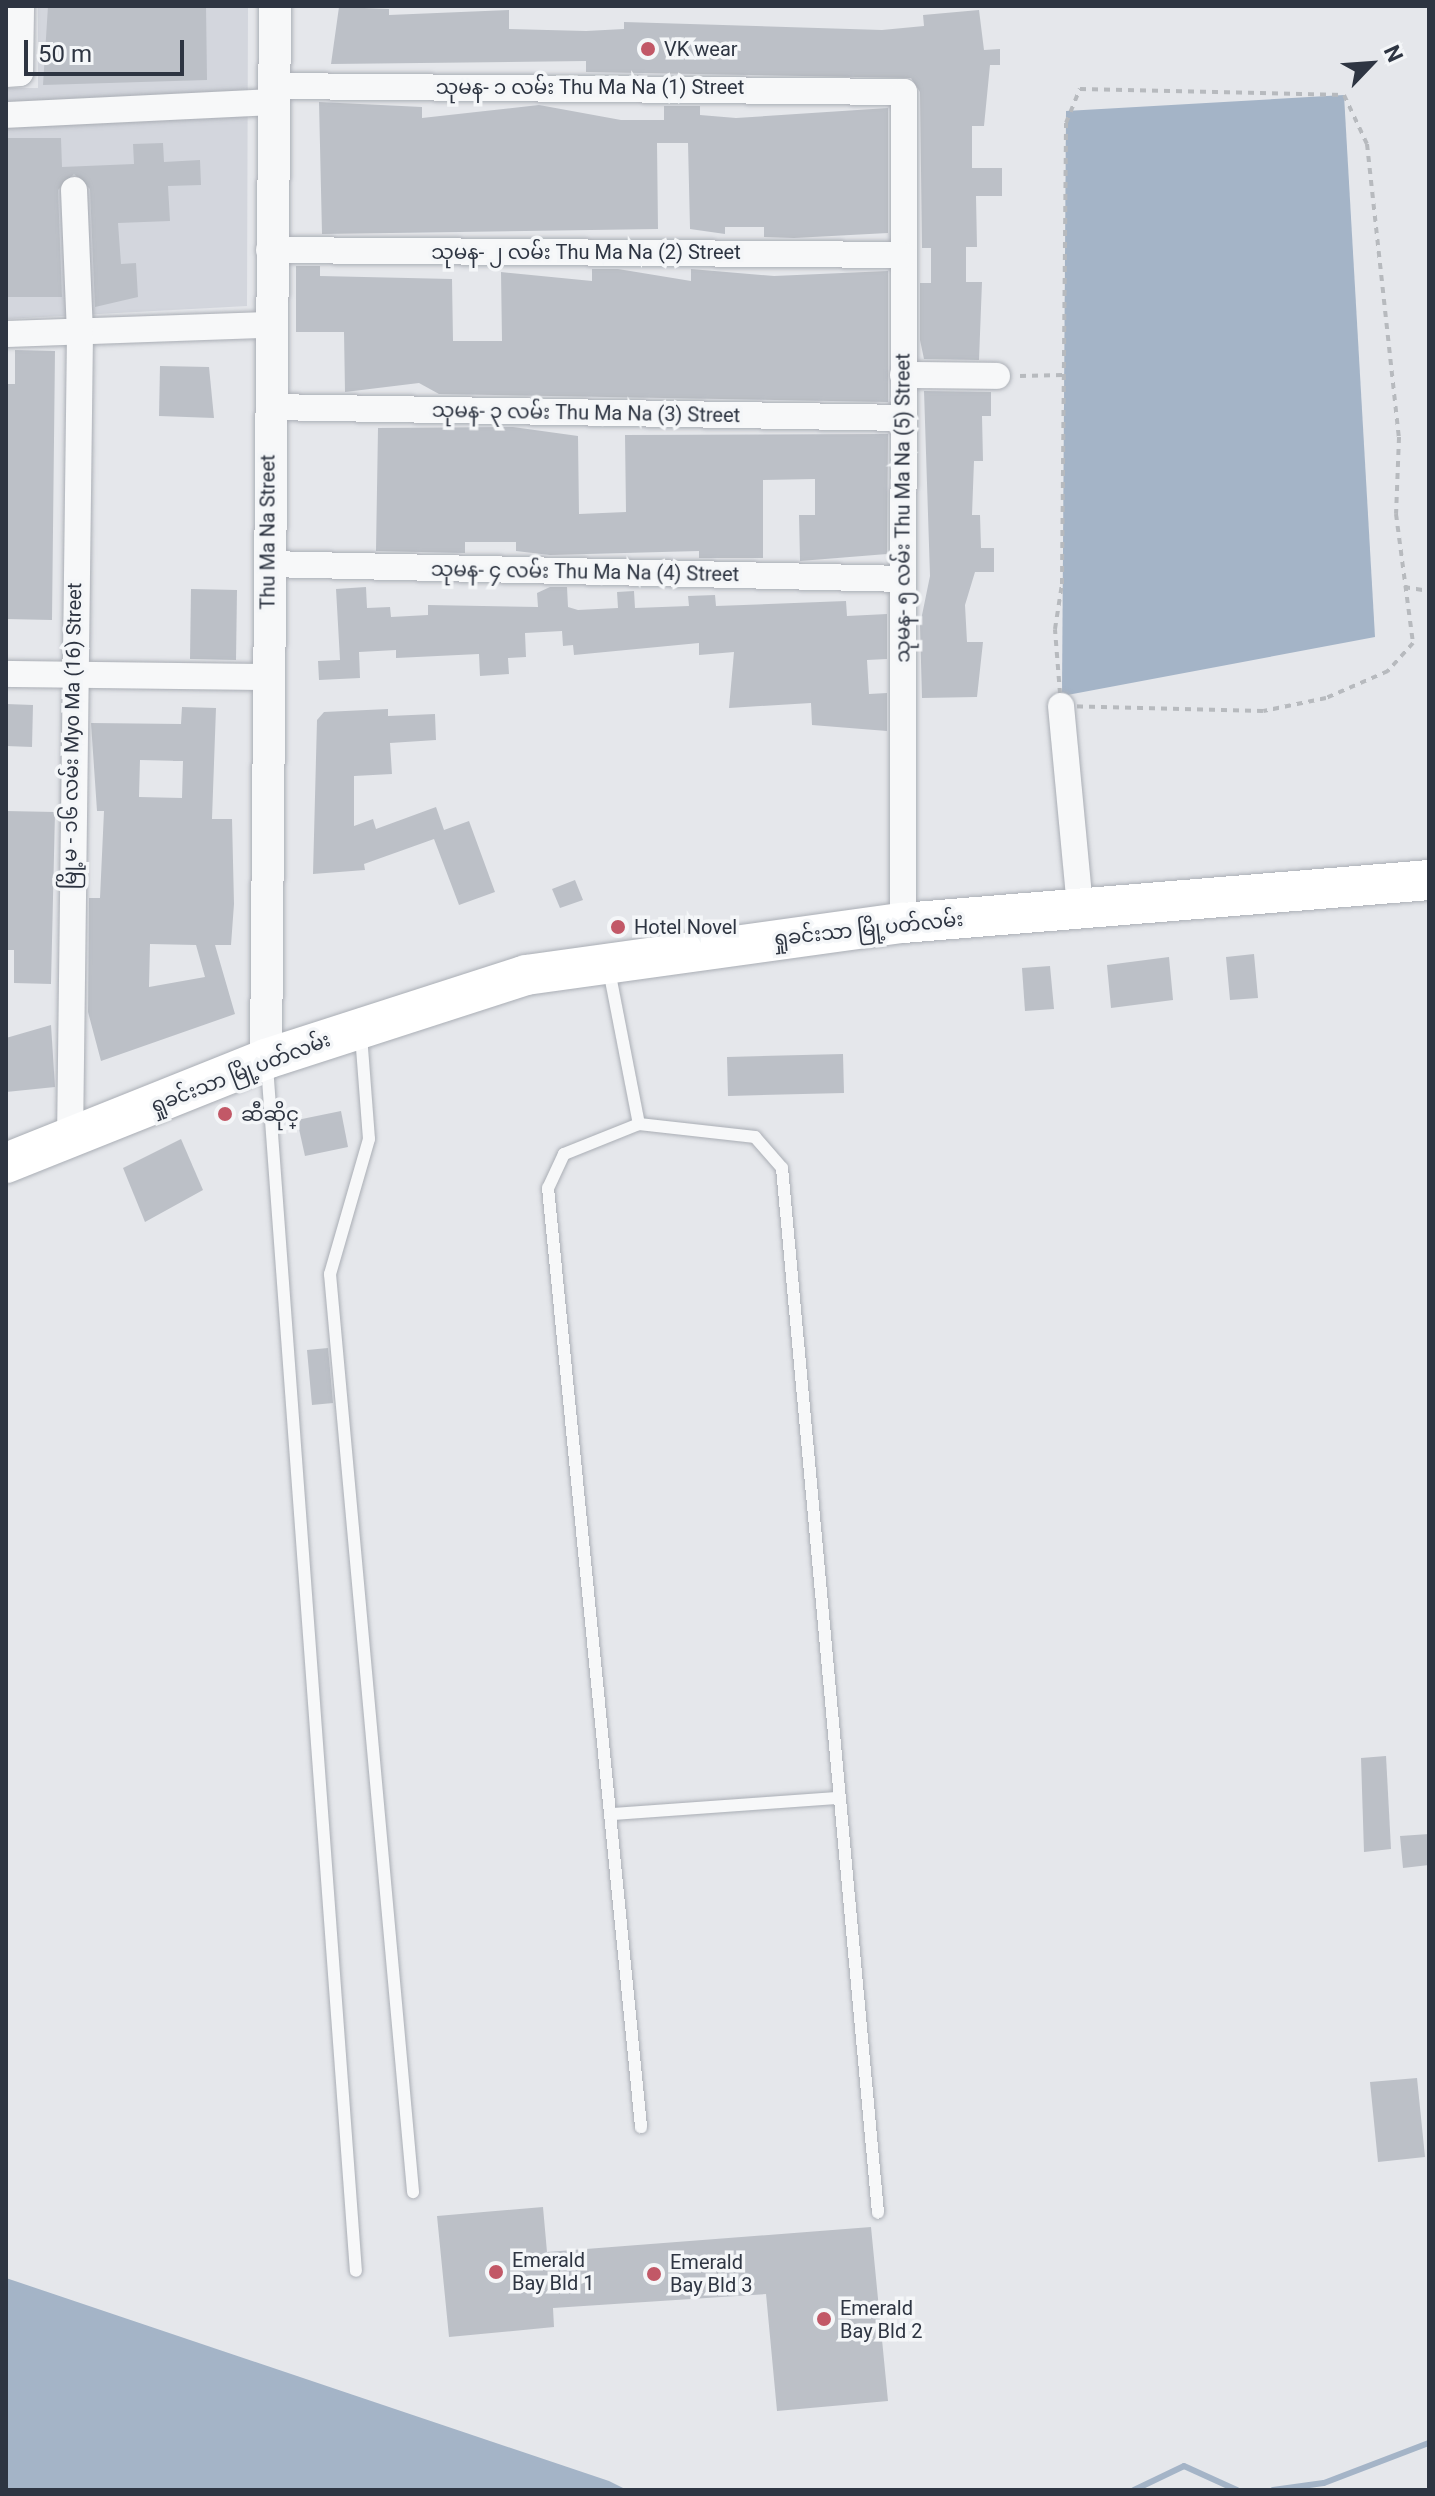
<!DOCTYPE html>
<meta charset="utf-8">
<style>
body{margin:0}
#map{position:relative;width:1435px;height:2496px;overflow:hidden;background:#e5e7eb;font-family:Roboto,"Noto Sans Myanmar",sans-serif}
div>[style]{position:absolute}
.built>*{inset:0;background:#d3d6dd}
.water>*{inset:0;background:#a4b4c7}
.stream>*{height:6px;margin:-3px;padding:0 3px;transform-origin:3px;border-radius:3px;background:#a4b4c7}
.building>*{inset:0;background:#bcc0c7}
.path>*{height:4px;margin-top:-2px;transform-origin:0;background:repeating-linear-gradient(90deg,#b7babe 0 6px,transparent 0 12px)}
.roads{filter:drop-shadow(0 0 2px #aaaeb5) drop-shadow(0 0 2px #aaaeb5)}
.service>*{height:12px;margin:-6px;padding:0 6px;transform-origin:6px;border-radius:6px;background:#f7f8f9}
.minor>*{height:26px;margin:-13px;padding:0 13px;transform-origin:13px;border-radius:13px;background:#f7f8f9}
.tertiary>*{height:32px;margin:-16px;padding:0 16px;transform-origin:16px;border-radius:16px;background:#f7f8f9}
.primary>*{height:40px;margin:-20px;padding:0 20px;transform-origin:20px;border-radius:20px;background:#fff}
.dots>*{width:22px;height:22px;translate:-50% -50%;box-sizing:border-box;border:4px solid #f4f6f8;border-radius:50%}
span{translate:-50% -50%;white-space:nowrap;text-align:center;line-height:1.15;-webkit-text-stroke:7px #f4f6f8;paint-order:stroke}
.poi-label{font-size:20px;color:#2e3542}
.left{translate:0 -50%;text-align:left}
.street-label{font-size:20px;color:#2e3542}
.frame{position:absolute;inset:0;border:8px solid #2e3542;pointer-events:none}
.north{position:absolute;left:1331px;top:24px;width:80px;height:80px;-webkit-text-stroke:6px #f4f6f8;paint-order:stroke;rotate:65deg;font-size:22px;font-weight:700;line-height:32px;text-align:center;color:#2e3542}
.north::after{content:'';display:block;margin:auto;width:28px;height:36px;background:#2e3542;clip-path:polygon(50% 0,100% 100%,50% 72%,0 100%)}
.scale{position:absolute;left:24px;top:40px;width:160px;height:36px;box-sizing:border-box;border:4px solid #2e3542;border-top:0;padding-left:10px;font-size:24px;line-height:28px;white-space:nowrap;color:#2e3542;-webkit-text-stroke:6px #f4f6f8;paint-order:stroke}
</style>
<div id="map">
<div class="built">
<div style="clip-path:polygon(38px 6px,248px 6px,247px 306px,6px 319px,6px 88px,38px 88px)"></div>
</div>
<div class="water">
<div style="clip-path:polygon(1344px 95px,1375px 637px,1062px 696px,1066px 111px)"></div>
<div style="clip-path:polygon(6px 2278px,609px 2481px,627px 2490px,6px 2490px)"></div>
</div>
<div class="stream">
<div style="left:1134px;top:2490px;width:55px;rotate:-25.6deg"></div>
<div style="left:1184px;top:2466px;width:58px;rotate:24.4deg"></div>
<div style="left:1273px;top:2490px;width:51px;rotate:-7.8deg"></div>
<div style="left:1324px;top:2483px;width:112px;rotate:-20.9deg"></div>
</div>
<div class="building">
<div style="clip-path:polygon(48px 6px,206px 6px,207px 80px,43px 85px)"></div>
<div style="clip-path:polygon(339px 7px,389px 9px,389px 15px,509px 10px,509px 29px,586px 31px,624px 29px,624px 22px,882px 30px,924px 26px,923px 15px,979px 10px,984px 50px,1000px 49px,1000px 65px,990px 65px,984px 126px,972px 126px,972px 168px,1002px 168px,1002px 196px,976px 196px,977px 247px,966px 247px,966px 282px,982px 282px,979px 360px,924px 359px,920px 340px,920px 283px,931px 283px,931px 248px,922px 248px,920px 92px,911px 78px,586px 72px,586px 61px,331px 64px)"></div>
<div style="clip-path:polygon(319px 102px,422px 107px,422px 118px,539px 105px,621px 120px,664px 120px,664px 106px,700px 106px,700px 115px,736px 118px,888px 108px,888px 233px,794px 238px,764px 237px,764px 227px,725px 227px,725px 234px,690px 229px,688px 143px,657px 143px,658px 229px,322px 234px)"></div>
<div style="clip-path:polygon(6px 138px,61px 138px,62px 167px,134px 164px,133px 144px,163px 143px,164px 162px,200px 160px,201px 185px,168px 186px,170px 221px,118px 223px,121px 264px,136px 263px,138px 297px,95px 307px,90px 189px,74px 174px,58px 190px,62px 297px,6px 297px)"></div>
<div style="clip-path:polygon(296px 266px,320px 266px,320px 276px,452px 279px,453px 341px,502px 341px,501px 272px,592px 281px,592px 269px,618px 269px,691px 281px,691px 269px,774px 276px,888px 271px,888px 402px,439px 394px,419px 383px,345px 392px,344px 332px,296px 332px)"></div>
<div style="clip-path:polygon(15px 350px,55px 351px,52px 620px,6px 619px,6px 384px,15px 384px)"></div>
<div style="clip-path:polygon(160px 366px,209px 367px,214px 418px,159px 416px)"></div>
<div style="clip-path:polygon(924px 391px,991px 392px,991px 416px,982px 416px,983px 461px,974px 461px,972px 515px,980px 515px,981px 548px,994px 548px,994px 572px,975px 572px,965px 605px,967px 642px,983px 642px,977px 697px,922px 698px,920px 625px,930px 576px)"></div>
<div style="clip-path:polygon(513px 427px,578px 436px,579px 514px,626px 512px,625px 435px,888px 434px,887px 554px,800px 561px,799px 515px,815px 515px,815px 479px,763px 480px,763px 558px,699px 558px,699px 551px,550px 555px,516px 551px,516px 542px,465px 542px,465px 553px,376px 551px,378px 428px)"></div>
<div style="clip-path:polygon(366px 587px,367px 608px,390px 607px,391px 617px,428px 615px,428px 605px,538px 607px,537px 593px,550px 587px,567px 587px,568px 607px,578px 610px,618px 608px,617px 592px,634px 591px,635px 608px,689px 606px,688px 596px,715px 595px,716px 606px,846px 601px,847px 616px,887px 614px,887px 659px,867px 660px,869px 694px,887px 693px,887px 731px,812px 725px,811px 703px,729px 708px,734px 652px,699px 655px,699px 643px,574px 655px,573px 645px,563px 646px,562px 631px,525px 633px,526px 657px,508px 658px,509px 674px,480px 676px,479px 654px,396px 658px,396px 650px,359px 652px,360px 678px,319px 680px,318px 661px,340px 660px,336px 589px)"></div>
<div style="clip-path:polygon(191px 589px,237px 590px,236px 660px,190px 659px)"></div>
<div style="clip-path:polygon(6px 704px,33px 705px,32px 747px,6px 746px)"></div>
<div style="clip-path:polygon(evenodd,182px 707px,216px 708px,212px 819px,232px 819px,234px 904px,231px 945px,215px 945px,235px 1014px,101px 1061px,88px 1012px,89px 898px,100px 898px,104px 811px,97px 811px,91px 723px,181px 724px,182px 707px,140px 760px,183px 761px,182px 798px,139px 797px,140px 760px,182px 707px,150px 944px,196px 945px,205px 977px,149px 987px,150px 944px)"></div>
<div style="clip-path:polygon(388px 709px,388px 716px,435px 714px,436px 740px,390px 743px,392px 774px,354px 776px,354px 826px,373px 819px,376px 829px,436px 807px,444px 830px,469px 821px,495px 892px,459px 905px,434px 839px,364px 864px,365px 870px,313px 874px,317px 720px,324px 712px)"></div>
<div style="clip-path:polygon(6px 811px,55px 812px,51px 984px,14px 983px,14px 950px,6px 950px)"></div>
<div style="clip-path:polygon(575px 880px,583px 900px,560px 908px,552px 889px)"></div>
<div style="clip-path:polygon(1254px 954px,1258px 998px,1230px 1000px,1226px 957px)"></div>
<div style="clip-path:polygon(1169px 957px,1173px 1000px,1111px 1008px,1107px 965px)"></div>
<div style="clip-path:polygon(1050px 966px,1054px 1009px,1025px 1011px,1022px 968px)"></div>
<div style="clip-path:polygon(51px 1025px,55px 1087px,6px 1092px,6px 1038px)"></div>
<div style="clip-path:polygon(843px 1054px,844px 1093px,728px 1096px,727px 1057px)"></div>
<div style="clip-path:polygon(341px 1111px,348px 1147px,305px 1156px,297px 1120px)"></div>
<div style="clip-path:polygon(181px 1139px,203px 1190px,145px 1222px,123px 1168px)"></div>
<div style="clip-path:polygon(328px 1348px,333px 1403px,312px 1405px,307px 1350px)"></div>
<div style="clip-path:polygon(1386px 1756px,1391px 1849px,1364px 1852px,1361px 1758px)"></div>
<div style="clip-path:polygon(1429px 1834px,1429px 1865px,1403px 1868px,1400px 1836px)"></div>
<div style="clip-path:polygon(1417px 2078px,1425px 2157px,1378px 2162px,1370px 2082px)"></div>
<div style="clip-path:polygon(543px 2207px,547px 2252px,871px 2227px,888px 2401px,777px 2411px,766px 2294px,553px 2308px,554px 2327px,449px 2337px,437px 2216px)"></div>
</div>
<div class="path">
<div style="left:1080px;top:89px;width:264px;rotate:1.3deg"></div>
<div style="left:1344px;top:95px;width:54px;rotate:64.9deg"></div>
<div style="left:1367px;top:144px;width:295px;rotate:83.8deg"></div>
<div style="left:1399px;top:437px;width:77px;rotate:92.2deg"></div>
<div style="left:1396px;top:514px;width:130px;rotate:82.5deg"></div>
<div style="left:1413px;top:643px;width:38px;rotate:132deg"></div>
<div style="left:1388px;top:671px;width:68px;rotate:156.5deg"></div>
<div style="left:1326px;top:698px;width:64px;rotate:168.3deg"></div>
<div style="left:1263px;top:711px;width:202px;rotate:-178.6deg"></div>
<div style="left:1061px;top:706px;width:77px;rotate:-94.5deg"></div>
<div style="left:1055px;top:629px;width:46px;rotate:-81.2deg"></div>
<div style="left:1062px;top:584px;width:461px;rotate:-89.5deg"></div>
<div style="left:1066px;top:123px;width:37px;rotate:-68deg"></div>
<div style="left:1020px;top:376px;width:43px;rotate:-1.3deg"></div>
<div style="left:1404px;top:587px;width:25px;rotate:9deg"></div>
</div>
<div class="roads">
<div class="service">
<div style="left:609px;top:970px;width:157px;rotate:79deg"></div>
<div style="left:639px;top:1124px;width:117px;rotate:6.4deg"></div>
<div style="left:755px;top:1137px;width:41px;rotate:48.9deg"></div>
<div style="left:782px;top:1168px;width:1049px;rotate:84.75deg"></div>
<div style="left:361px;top:1035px;width:104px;rotate:85.6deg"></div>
<div style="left:369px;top:1139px;width:141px;rotate:106.1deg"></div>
<div style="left:330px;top:1274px;width:922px;rotate:84.83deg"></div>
<div style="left:267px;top:1066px;width:1208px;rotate:85.78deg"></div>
<div style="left:639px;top:1124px;width:81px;rotate:158.2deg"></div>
<div style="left:564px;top:1154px;width:38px;rotate:115deg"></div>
<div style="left:548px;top:1188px;width:944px;rotate:84.34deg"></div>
<div style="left:612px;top:1814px;width:226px;rotate:-4.1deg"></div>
</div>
<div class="minor">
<div style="left:6px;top:74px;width:14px;rotate:-4deg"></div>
<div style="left:20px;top:73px;width:67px;rotate:-89.1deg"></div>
<div style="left:276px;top:86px;width:628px;rotate:0.55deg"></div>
<div style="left:904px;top:92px;width:831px;rotate:90.07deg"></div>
<div style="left:6px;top:115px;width:270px;rotate:-2.8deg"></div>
<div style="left:269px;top:250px;width:634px;rotate:0.45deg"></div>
<div style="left:6px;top:334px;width:263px;rotate:-2deg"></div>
<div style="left:903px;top:375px;width:94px;rotate:0.6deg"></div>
<div style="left:269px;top:407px;width:634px;rotate:0.99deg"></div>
<div style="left:268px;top:564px;width:635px;rotate:1.35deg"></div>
<div style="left:6px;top:674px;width:263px;rotate:0.7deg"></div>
<div style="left:1061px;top:706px;width:203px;rotate:84.6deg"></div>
<div style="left:70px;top:1140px;width:807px;rotate:-89.29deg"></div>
<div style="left:80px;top:333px;width:143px;rotate:-92.4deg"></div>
</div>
<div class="tertiary">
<div style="left:266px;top:1059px;width:1053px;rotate:-89.51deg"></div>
</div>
<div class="primary">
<div style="left:6px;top:1163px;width:280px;rotate:-21.8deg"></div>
<div style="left:266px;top:1059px;width:273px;rotate:-17.9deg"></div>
<div style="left:526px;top:975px;width:381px;rotate:-7.9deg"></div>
<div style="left:903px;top:923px;width:528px;rotate:-4.67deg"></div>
</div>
</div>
<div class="dots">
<div style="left:648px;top:49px;background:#c25867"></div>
<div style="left:618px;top:927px;background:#c25867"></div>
<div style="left:225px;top:1114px;background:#c25867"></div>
<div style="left:496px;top:2272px;background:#c25867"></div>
<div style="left:654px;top:2274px;background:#c25867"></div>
<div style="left:824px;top:2319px;background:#c25867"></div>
</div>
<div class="poi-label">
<span class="left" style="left:664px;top:49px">VK wear</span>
<span class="left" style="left:634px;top:927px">Hotel Novel</span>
<span class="left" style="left:241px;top:1114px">ဆီဆိုင္</span>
<span class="left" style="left:512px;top:2272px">Emerald<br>Bay Bld 1</span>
<span class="left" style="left:670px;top:2274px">Emerald<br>Bay Bld 3</span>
<span class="left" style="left:840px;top:2320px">Emerald<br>Bay Bld 2</span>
</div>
<div class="street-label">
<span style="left:590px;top:87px">သုမန- ၁ လမ်း Thu Ma Na (1) Street</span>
<span style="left:586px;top:252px">သုမန- ၂ လမ်း Thu Ma Na (2) Street</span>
<span style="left:586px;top:413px;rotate:1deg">သုမန- ၃ လမ်း Thu Ma Na (3) Street</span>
<span style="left:903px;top:508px;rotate:-90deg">သုမန- ၅ လမ်း Thu Ma Na (5) Street</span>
<span style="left:268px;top:532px;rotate:-90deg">Thu Ma Na Street</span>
<span style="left:585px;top:572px;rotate:1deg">သုမန- ၄ လမ်း Thu Ma Na (4) Street</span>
<span style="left:72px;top:736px;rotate:-89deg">မြို့မ - ၁၆ လမ်း Myo Ma (16) Street</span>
<span style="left:868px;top:929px;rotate:-6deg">ရှုခင်းသာ မြို့ပတ်လမ်း</span>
<span style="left:240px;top:1073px;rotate:-21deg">ရှုခင်းသာ မြို့ပတ်လမ်း</span>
</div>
<div class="frame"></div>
<div class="north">N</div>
<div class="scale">50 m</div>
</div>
